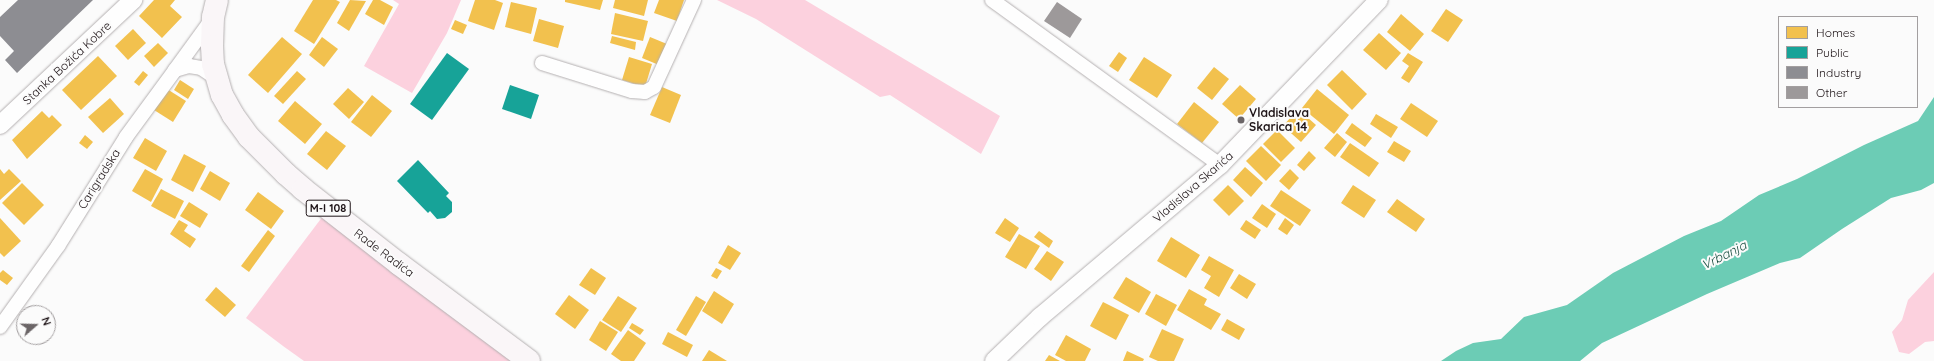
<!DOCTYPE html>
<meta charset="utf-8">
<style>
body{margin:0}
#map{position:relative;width:1934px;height:361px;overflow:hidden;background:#fbfbfb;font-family:Quicksand,sans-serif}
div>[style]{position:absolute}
.green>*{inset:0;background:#fcd1de}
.water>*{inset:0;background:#6cccb5}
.homes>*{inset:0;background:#f2c14e}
.public>*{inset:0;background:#17a398}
.industry>*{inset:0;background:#8d8d92}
.building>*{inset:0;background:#9d999a}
.roads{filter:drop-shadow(0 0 1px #b4b0b1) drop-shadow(0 0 1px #b4b0b1)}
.minor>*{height:14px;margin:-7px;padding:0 7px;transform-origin:7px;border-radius:7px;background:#fefefe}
.tertiary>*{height:18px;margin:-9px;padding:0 9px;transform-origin:9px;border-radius:9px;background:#fefefe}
.primary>*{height:22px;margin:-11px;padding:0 11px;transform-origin:11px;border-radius:11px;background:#faf6f8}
.dots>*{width:11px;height:11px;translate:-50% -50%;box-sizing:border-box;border:2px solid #fbfbfb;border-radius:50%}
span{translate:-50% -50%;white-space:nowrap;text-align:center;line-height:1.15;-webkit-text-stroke:4px #fbfbfb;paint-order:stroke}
.shield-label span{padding:1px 3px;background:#fbfbfb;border:1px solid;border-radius:3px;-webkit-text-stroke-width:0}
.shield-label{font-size:11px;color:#1e1417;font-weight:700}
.street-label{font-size:12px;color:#1e1417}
.poi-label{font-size:12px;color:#1e1417;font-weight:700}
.left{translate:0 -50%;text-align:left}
.water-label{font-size:13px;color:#194f41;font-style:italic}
.legend{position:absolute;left:1778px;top:16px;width:140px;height:92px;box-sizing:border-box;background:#fbfbfb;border:1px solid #a39fa0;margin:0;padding:5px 7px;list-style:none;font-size:12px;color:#1e1417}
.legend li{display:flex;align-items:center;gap:8px;height:20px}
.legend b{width:20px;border:1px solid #a39fa0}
.north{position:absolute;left:16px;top:305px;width:40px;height:40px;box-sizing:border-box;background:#fbfbfb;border:1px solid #a39fa0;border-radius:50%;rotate:70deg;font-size:11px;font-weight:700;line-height:16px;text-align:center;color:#1e1417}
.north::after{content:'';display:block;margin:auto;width:14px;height:18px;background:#6b6567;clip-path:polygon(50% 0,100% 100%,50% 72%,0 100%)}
</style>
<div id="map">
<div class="green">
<div style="clip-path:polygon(393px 0,461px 0,447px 33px,412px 93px,364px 66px,399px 4px)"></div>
<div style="clip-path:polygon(717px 0,805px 0,1000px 116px,981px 154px,890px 95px,880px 97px,756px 19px)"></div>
<div style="clip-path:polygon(323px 216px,519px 361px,304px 361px,283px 346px,246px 318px)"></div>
<div style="clip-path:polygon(1934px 272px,1934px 341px,1925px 342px,1909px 354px,1899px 352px,1892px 332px,1902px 320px,1908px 300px)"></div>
</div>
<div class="water">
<div style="clip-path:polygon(1934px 97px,1934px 183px,1921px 190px,1891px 198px,1842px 229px,1800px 258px,1780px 263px,1707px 294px,1602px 343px,1580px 361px,1441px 361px,1456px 351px,1473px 343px,1501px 339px,1524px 317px,1567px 305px,1613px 273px,1684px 236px,1721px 221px,1759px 195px,1797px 179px,1864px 145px,1918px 121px)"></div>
</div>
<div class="homes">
<div style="clip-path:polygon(154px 0,175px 0,170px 6px,182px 17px,162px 38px,139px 16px)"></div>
<div style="clip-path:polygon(313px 0,336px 0,340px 2px,314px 44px,294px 31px)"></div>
<div style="clip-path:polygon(350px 0,366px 1px,349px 31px,337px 23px)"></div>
<div style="clip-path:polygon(373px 0,380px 0,393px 7px,384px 25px,365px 14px)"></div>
<div style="clip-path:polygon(475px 0,495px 0,503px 3px,494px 30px,468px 21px)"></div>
<div style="clip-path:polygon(565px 0,603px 0,600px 10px,565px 2px)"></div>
<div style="clip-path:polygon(615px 0,648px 0,644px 16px,613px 8px)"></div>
<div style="clip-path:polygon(659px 0,684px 0,677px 21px,654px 13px)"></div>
<div style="clip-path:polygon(511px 2px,537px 8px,531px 34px,505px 27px)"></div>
<div style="clip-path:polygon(1446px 9px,1463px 20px,1448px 42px,1431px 31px)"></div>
<div style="clip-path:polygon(615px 13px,648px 21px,643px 41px,611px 34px)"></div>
<div style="clip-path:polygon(1401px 14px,1424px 34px,1410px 51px,1387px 32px)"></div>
<div style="clip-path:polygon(539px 19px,564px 26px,558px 48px,533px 41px)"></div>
<div style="clip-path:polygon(455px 20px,467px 25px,463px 34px,451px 29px)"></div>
<div style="clip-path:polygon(133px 29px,146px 43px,128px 60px,115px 46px)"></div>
<div style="clip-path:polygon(1379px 33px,1401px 53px,1386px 70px,1363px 50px)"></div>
<div style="clip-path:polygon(612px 36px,636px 42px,635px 50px,610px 43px)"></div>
<div style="clip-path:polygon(282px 37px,302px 54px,268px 93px,248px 75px)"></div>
<div style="clip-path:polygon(322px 37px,338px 49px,324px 67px,309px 55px)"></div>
<div style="clip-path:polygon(650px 37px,667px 44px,659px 65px,642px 58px)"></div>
<div style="clip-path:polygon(158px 43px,168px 53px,154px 67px,144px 56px)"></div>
<div style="clip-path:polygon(1119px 52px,1127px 58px,1118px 72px,1109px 66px)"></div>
<div style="clip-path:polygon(1408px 53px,1423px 62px,1409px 83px,1401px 78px,1409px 66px,1402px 61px)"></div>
<div style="clip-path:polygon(98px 56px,117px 76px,81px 110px,62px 90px)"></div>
<div style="clip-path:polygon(629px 57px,652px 64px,645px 87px,622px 80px)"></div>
<div style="clip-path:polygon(1144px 57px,1172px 75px,1157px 98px,1129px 80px)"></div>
<div style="clip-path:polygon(1214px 67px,1229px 79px,1212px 100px,1197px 88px)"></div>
<div style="clip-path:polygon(1342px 70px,1367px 94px,1352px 110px,1327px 85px)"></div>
<div style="clip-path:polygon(143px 71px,148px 75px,139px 86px,134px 82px)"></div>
<div style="clip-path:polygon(297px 71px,306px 79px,283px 104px,274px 96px)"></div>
<div style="clip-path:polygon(180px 80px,194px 89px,188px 99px,174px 90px)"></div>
<div style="clip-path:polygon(1240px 85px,1256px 99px,1239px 119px,1222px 104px)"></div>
<div style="clip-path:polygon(662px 87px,681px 95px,670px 123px,650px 115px)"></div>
<div style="clip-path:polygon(348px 88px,364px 102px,349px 119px,333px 104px)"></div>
<div style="clip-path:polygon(167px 89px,186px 101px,173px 122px,154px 110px)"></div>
<div style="clip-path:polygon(1317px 89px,1349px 115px,1334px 134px,1302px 108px)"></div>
<div style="clip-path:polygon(372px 95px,392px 111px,371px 137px,351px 122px)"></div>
<div style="clip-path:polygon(110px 98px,124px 114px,103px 133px,88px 117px)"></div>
<div style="clip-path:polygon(295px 101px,322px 124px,305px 144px,278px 121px)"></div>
<div style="clip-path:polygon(1194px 102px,1219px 122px,1202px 143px,1177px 124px)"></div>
<div style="clip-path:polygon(1411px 103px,1438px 121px,1427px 137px,1400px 119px)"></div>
<div style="clip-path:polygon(1298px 109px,1316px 125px,1301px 142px,1283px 126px)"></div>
<div style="clip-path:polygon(42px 111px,49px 118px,52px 115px,62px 125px,27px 159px,12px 140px)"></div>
<div style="clip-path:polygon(1376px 114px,1398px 127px,1391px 138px,1370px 124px)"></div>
<div style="clip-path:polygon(1352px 123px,1372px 138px,1365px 147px,1345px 133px)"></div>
<div style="clip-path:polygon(1277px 130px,1295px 148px,1281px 162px,1263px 144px)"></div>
<div style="clip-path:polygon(326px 131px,346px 146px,327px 170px,307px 154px)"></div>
<div style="clip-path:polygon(1337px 133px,1347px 142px,1335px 157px,1324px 148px)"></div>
<div style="clip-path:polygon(85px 135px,93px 142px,87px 149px,79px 143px)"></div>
<div style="clip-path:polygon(145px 138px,167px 151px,156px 171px,133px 158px)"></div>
<div style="clip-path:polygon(1394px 141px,1411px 151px,1404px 162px,1387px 152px)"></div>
<div style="clip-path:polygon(1350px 143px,1379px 163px,1369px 177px,1340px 157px)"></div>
<div style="clip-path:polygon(1261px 146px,1281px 165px,1266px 181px,1246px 161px)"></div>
<div style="clip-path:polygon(1309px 151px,1316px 158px,1304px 171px,1297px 165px)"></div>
<div style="clip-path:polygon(184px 154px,206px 166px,193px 192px,171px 180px)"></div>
<div style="clip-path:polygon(1245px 167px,1263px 183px,1251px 197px,1233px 180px)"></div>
<div style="clip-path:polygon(0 169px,4px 174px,9px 169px,21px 181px,0 200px)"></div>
<div style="clip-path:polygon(145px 169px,163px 179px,151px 202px,132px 191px)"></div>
<div style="clip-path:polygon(1290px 169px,1299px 178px,1289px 190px,1279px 181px)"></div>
<div style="clip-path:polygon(210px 171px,230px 183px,220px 201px,200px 189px)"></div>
<div style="clip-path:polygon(22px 183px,44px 205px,24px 225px,2px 203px)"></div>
<div style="clip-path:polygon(1228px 185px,1244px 201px,1229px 216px,1213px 200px)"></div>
<div style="clip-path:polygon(1353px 185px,1376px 200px,1364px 218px,1341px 203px)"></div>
<div style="clip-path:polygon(161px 189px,184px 201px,175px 219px,151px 206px)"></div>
<div style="clip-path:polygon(1281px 190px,1311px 210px,1300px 226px,1270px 206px)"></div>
<div style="clip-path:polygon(258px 192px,284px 211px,271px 229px,245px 210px)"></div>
<div style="clip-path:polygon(1397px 199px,1425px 219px,1416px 232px,1387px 212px)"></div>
<div style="clip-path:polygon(189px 202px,208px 214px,200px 228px,180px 216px)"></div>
<div style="clip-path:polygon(1262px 204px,1276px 214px,1267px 228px,1252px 218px)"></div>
<div style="clip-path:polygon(0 218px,21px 241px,4px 257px,0 253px)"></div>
<div style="clip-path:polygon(1005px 218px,1019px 228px,1010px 242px,995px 233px)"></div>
<div style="clip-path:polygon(1285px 218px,1294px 225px,1287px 235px,1278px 229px)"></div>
<div style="clip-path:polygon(179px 220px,188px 225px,184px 231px,196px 239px,190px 248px,170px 234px)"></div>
<div style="clip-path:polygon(1246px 220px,1261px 230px,1255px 239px,1240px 229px)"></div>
<div style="clip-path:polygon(268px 230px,275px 236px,249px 272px,241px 266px)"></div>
<div style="clip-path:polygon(1039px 231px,1053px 241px,1049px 248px,1034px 237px)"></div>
<div style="clip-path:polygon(1019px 234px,1040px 246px,1026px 269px,1005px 257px)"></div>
<div style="clip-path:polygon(1171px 237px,1200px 255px,1186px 278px,1157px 261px)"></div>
<div style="clip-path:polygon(728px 245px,741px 253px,730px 270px,718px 263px)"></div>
<div style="clip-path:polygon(1047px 251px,1064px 262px,1051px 281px,1034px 269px)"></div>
<div style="clip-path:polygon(1209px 256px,1234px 270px,1219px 297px,1204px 288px,1211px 276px,1201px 270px)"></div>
<div style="clip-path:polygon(591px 268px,606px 278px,595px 295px,579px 285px)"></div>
<div style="clip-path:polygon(716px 268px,722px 271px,717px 279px,711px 276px)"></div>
<div style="clip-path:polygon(3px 270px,13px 278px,7px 285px,0 280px,0 273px)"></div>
<div style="clip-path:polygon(1239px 274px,1256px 284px,1247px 299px,1230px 288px)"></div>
<div style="clip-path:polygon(1126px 277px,1151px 292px,1139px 313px,1113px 298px)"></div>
<div style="clip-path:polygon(216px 287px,236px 305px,225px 317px,205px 300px)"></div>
<div style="clip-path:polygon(1189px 289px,1207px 299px,1204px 305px,1221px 314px,1211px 330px,1177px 310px)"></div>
<div style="clip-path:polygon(714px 291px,734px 304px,722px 324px,702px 311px)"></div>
<div style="clip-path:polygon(1156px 294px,1177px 305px,1166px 326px,1145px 314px)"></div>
<div style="clip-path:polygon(569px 295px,589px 310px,575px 329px,555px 314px)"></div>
<div style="clip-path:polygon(618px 296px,637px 308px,621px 332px,602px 320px)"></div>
<div style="clip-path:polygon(696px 296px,706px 302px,686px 336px,676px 330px)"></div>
<div style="clip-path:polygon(1103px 302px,1129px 315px,1116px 340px,1090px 326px)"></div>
<div style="clip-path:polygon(1227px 319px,1245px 329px,1239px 340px,1221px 330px)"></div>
<div style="clip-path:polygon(600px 321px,618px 332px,606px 351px,589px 340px)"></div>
<div style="clip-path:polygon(632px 323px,644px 330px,640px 335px,629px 328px)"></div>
<div style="clip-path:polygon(1162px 329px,1184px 339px,1174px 361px,1158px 361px,1149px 357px)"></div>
<div style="clip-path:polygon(628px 330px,646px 343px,634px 361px,621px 361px,611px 354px)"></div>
<div style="clip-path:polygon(668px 332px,693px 345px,687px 357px,662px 344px)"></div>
<div style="clip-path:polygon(1066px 335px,1091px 349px,1085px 361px,1066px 361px,1055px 355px)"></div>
<div style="clip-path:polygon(709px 350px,727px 361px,702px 361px)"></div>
<div style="clip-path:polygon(1127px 351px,1144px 359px,1143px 361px,1123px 361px)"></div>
<div style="clip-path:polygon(1049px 355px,1060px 361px,1045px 361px)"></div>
</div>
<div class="public">
<div style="clip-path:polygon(447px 53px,469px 69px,432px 120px,410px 104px)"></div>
<div style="clip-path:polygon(510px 85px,539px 95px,531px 119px,502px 109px)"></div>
<div style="clip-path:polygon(418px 160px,449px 193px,446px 196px,452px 202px,452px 212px,445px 218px,437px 219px,430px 211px,428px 213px,397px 181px)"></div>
</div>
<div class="industry">
<div style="clip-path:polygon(18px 0,93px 0,17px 73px,5px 60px,14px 51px,0 36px,0 17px)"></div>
</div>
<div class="building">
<div style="clip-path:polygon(1057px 2px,1082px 19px,1070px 38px,1044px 21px)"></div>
</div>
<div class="roads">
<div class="minor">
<div style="left:992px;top:0;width:281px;rotate:35.9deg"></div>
<div style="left:542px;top:63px;width:94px;rotate:17.3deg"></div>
<div style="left:632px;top:91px;width:13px;rotate:4deg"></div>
<div style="left:645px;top:92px;width:10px;rotate:-29deg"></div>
<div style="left:654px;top:87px;width:96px;rotate:-65.3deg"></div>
<div style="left:175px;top:70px;width:63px;rotate:-54deg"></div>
<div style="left:0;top:327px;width:100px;rotate:-54.4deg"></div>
<div style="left:58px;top:246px;width:128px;rotate:-58deg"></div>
<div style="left:126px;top:137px;width:83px;rotate:-53.8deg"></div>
<div style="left:175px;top:70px;width:15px;rotate:-16deg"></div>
<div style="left:189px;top:66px;width:12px;rotate:9deg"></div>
<div style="left:201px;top:68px;width:18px;rotate:34deg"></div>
</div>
<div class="tertiary">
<div style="left:0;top:125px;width:183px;rotate:-43.2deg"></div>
<div style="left:994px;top:361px;width:64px;rotate:-43.7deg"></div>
<div style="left:1040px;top:317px;width:236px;rotate:-40.2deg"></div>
<div style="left:1220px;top:165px;width:229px;rotate:-46.1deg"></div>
</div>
<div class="primary">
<div style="left:217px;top:0;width:17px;rotate:103deg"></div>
<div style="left:213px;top:17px;width:29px;rotate:92deg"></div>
<div style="left:212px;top:46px;width:18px;rotate:87deg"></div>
<div style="left:213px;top:64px;width:32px;rotate:74deg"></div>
<div style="left:222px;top:95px;width:23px;rotate:61deg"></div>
<div style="left:233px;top:115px;width:27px;rotate:54deg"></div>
<div style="left:249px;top:137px;width:52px;rotate:45deg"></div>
<div style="left:286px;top:174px;width:23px;rotate:41deg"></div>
<div style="left:303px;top:189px;width:122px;rotate:38deg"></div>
<div style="left:399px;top:264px;width:162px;rotate:36.7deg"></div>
</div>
</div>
<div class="dots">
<div style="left:1241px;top:120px;background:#6b6567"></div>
</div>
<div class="shield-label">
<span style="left:328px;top:208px">M-I 108</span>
</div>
<div class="street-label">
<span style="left:67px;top:63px;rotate:-43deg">Stanka Božića Kobre</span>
<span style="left:99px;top:179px;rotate:-58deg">Carigradska</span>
<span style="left:1193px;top:187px;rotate:-41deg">Vladislava Skarića</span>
<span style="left:384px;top:253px;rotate:37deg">Rade Radića</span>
</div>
<div class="poi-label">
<span class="left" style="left:1249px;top:120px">Vladislava<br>Skarica 14</span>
</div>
<div class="water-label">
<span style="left:1724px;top:255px;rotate:-27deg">Vrbanja</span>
</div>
<ul class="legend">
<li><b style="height:11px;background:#f2c14e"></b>Homes</li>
<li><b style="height:11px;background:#17a398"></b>Public</li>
<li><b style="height:11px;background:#8d8d92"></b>Industry</li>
<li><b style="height:11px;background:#9d999a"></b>Other</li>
</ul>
<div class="north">N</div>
</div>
